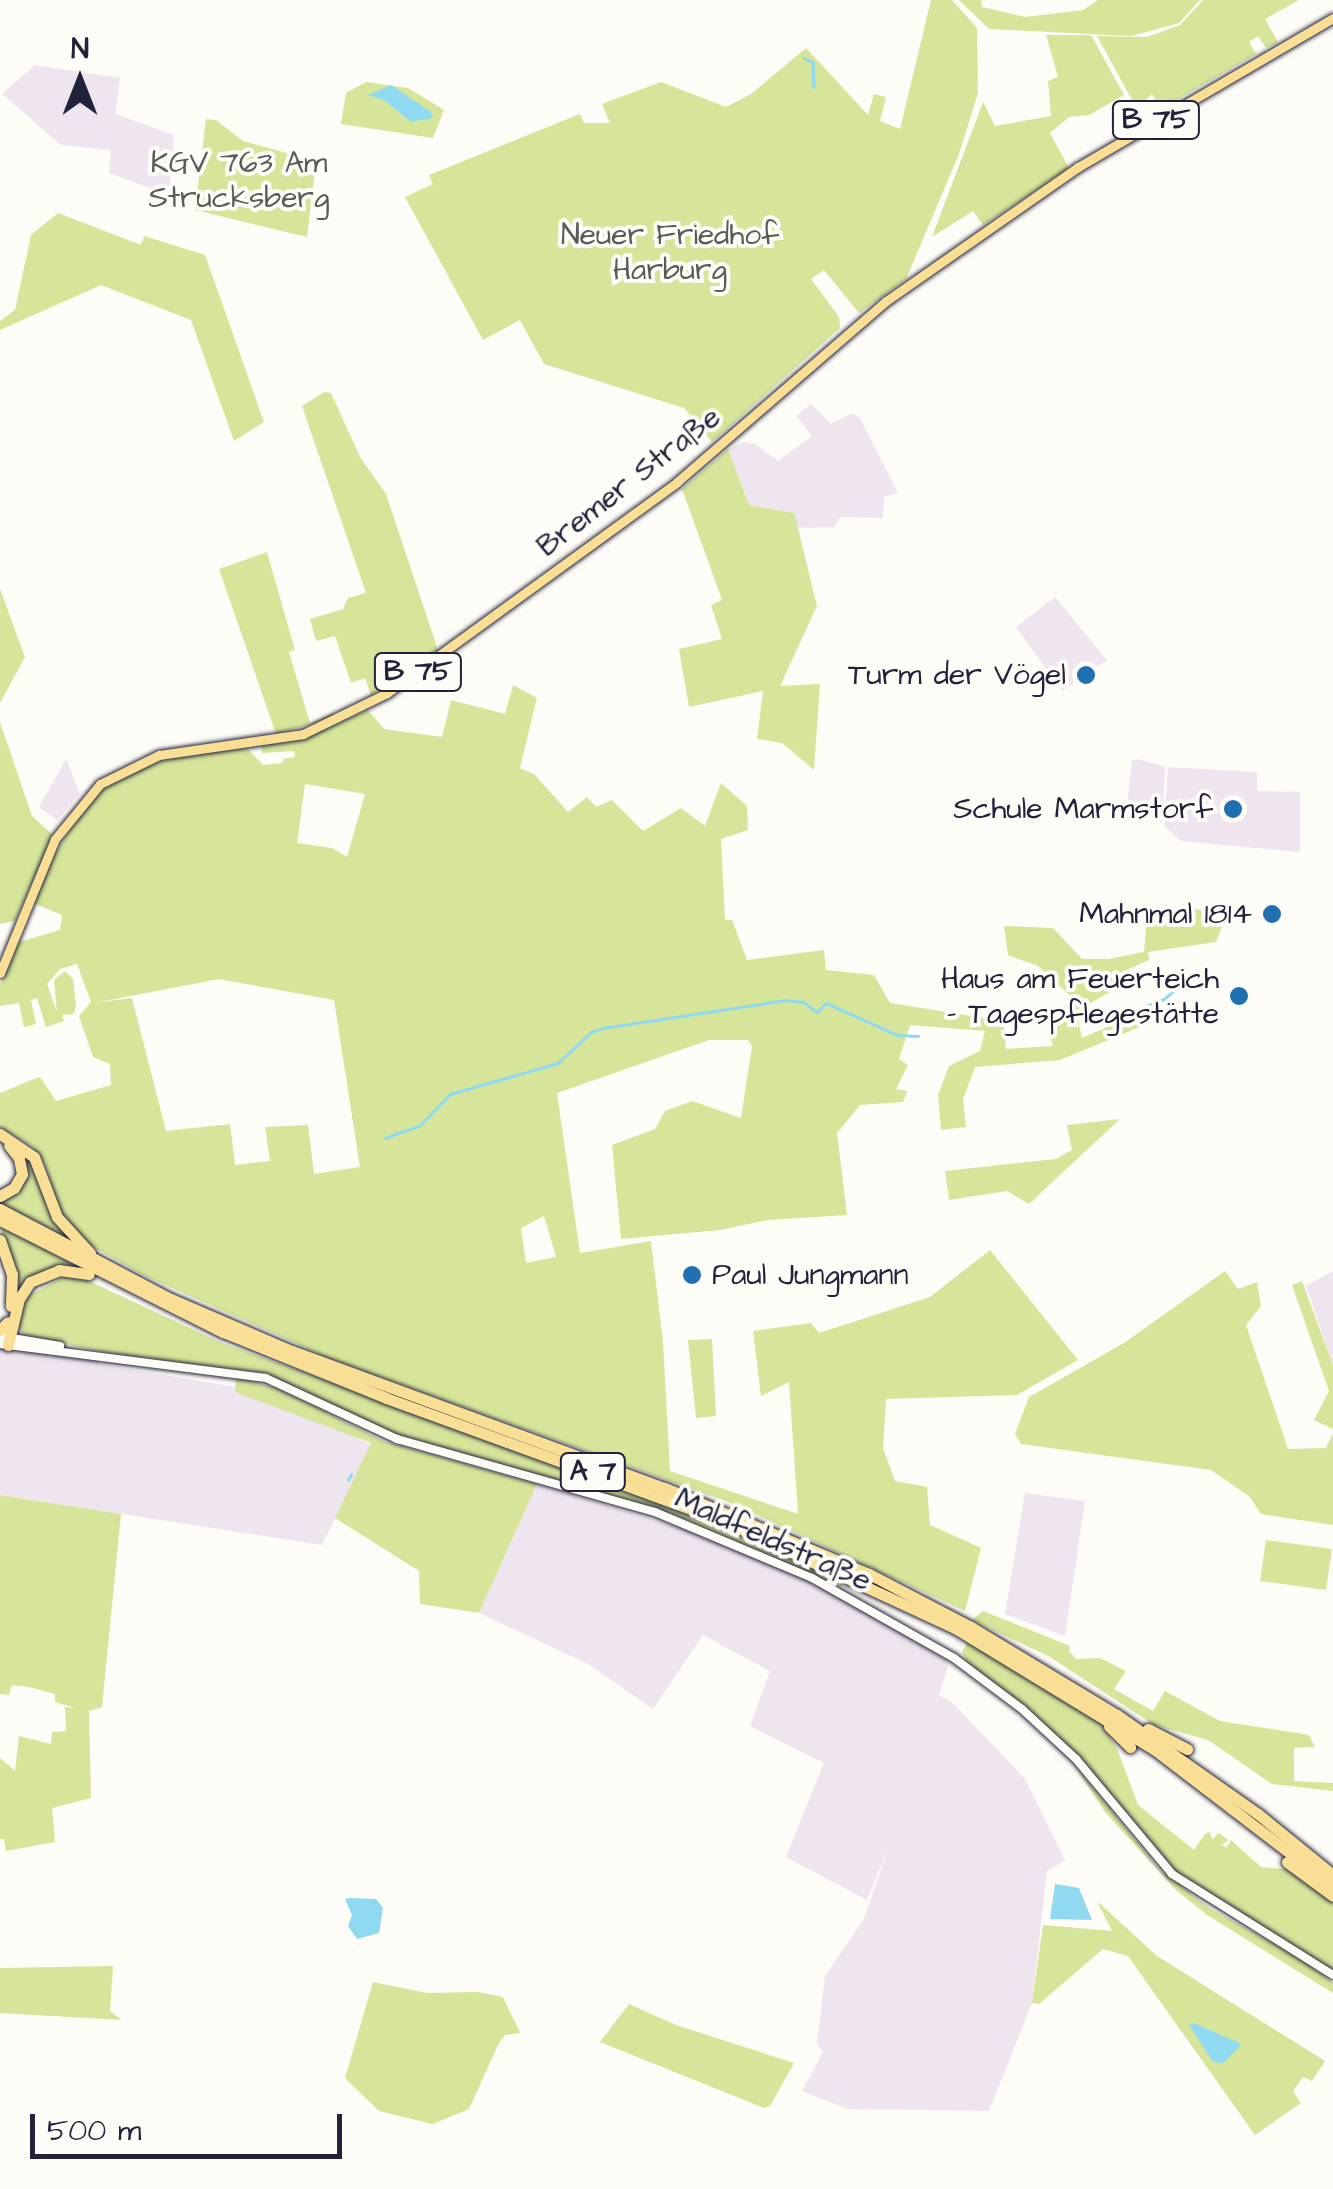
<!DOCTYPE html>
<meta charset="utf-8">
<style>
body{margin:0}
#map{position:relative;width:1333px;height:2189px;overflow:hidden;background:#fdfcf7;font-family:"Architects Daughter",sans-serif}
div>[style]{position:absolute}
.built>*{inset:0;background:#efe5ee}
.green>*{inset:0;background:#d6e599}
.water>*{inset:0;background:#90daf1}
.stream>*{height:2.5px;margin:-1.25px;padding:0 1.25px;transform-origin:1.25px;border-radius:1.25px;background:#90daf1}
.roads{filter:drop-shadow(0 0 2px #22223b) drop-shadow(0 0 2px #22223b)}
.secondary>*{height:8px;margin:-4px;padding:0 4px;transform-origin:4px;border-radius:4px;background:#fdfcf7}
.primary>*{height:9px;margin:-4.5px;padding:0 4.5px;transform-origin:4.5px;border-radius:4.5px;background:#f9df96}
.motorway>*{height:11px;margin:-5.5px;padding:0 5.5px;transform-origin:5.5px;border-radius:5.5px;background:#f9df96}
.dots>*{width:28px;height:28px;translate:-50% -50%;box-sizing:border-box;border:5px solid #fdfcf7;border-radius:50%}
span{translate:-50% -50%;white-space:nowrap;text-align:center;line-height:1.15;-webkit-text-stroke:8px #fdfcf7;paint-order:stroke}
.shield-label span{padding:2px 8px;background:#fdfcf7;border:2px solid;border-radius:8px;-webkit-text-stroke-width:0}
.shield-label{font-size:28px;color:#22223b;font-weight:700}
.park-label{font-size:30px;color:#585c57}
.street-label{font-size:30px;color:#22223b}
.poi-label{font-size:30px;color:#22223b}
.right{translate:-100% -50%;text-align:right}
.left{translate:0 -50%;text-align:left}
.north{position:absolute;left:30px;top:30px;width:100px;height:100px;-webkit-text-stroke:8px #fdfcf7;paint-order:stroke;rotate:0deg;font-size:28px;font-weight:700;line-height:40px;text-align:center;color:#22223b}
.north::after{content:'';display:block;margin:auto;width:35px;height:45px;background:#22223b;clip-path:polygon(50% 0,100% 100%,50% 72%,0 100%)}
.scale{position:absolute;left:30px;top:2114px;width:312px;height:45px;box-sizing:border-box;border:5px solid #22223b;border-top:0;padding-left:12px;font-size:30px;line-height:35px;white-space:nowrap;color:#22223b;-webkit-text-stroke:8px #fdfcf7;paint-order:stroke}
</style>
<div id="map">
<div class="built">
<div style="clip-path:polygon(35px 65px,120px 78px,115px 114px,174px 135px,169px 195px,109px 173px,111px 150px,61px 145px,2px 94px)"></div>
<div style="clip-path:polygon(811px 404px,831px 424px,853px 413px,860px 418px,898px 493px,884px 497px,883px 518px,840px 517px,834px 527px,798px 528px,794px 513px,749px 505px,728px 449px,744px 442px,755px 444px,778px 461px,812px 436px,796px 416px)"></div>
<div style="clip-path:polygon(1055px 597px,1107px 660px,1062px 691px,1016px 627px)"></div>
<div style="clip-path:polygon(66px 759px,80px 794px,57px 820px,39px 807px)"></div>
<div style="clip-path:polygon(1138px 759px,1165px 767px,1162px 823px,1142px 807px,1127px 806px,1132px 761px)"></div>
<div style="clip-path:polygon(1168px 767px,1257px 772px,1257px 791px,1300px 792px,1300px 852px,1181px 841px,1164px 826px)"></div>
<div style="clip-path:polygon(1333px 1271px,1333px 1365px,1306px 1286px)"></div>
<div style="clip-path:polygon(0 1348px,99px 1360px,99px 1364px,265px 1392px,371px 1445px,322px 1545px,0 1495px)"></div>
<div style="clip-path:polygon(537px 1484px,725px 1542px,819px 1585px,945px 1657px,948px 1667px,939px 1695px,954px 1704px,1025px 1779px,1065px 1860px,1047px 1871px,1032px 2003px,989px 2111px,848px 2109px,802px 2091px,823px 2052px,817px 2044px,825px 1976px,864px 1919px,889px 1846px,867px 1900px,786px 1857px,824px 1763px,750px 1726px,770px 1671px,703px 1635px,653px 1709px,588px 1664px,479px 1613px)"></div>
<div style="clip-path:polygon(1025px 1493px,1085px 1501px,1065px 1636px,1005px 1614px)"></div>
</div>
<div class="green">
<div style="clip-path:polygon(931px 0,952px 0,977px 28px,978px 93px,959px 154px,906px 279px,859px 313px,824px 270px,811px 279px,839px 317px,840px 328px,712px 442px,684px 408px,544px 364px,520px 320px,483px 340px,405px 197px,433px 184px,429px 175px,580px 114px,584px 123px,610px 123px,602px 104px,661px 82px,726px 107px,751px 94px,806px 48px,868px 115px,874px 94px,886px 97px,880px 121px,900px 129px)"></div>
<div style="clip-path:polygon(959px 0,981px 0,982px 7px,1025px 17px,1083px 10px,1098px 0,1200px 0,1179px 23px,1131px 36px,989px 29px)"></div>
<div style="clip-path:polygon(1203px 0,1299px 0,1265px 19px,1278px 42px,1266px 48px,1258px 36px,1249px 42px,1256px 54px,1161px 109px,1152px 94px,1137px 109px,1097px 36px,1147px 37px,1180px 25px)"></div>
<div style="clip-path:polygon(1046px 35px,1091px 35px,1124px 95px,1089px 115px,1069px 117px,1050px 133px,1069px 168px,983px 225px,973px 211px,932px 237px,983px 102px,995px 126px,1051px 116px,1048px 81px,1058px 77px)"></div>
<div style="clip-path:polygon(366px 82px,408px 88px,444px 110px,433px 138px,341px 124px,346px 93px)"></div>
<div style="clip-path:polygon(206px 119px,216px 120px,243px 141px,316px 161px,307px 237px,195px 210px)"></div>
<div style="clip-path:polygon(58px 213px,141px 245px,144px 236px,205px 255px,264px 422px,234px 441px,191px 320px,101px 285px,0 330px,0 321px,15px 310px,31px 235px)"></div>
<div style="clip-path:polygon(324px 392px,331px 393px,360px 457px,386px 494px,438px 650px,371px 695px,365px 678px,351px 683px,335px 636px,316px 641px,310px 619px,343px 609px,348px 598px,366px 593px,302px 406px)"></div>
<div style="clip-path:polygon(728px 449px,749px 505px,794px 513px,798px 528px,817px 606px,780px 686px,820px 684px,814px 770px,782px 743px,757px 739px,763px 691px,689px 707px,679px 649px,722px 639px,711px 605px,722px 600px,682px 489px)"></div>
<div style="clip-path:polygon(267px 552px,295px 650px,289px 652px,310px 723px,334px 713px,335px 717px,276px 734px,219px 569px)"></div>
<div style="clip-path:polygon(0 589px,25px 657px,0 703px)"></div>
<div style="clip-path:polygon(evenodd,513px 685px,537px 698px,520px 768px,534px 774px,568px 812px,587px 797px,596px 807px,612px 800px,643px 831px,681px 808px,705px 826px,721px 783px,747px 806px,748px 830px,721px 839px,725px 920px,732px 920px,747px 960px,824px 950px,826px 970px,874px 975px,890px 1003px,990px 1019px,1078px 1003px,1038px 966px,1008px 955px,1004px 926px,1053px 928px,1082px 959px,1108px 959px,1144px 952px,1147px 915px,1172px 917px,1183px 904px,1219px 917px,1223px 924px,1216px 942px,1148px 952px,1149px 960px,1120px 973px,1119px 987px,1076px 1011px,1082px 1038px,1144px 1011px,1147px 1024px,1060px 1060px,975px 1067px,963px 1099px,966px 1127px,941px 1130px,938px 1095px,949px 1066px,980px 1051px,985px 1031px,910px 1025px,899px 1059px,908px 1065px,896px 1089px,907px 1091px,903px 1102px,860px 1105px,837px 1133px,847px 1215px,768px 1220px,720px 1230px,621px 1239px,612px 1145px,655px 1129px,665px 1111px,692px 1101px,741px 1118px,752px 1046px,748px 1040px,709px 1040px,557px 1093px,580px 1253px,651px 1241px,663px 1342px,670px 1471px,798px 1514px,789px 1382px,761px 1396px,753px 1331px,811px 1323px,819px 1333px,930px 1297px,990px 1250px,1078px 1360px,1017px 1395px,886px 1399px,883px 1448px,895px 1481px,927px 1487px,930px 1525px,981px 1548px,965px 1611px,731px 1503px,331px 1359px,143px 1275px,83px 1241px,61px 1215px,45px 1164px,33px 1147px,0 1127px,0 1093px,34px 1079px,40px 1077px,56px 1101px,111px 1085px,110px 1064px,93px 1057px,79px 1016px,91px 1002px,77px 964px,60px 969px,47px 984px,57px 1012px,54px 980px,65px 971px,73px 979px,76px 1005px,74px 1014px,62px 1015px,64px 1021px,46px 1027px,37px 998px,31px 1000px,36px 1024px,24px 1027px,19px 1003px,0 1006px,0 984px,19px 942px,60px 930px,62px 915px,33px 903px,56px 852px,93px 793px,135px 767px,211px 749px,246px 747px,263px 765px,283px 763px,283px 759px,295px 757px,294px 751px,262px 753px,261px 745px,302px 740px,368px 710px,384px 729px,442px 737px,451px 700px,505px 714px,513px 685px,305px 784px,365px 794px,347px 857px,332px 848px,297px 843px,305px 784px,513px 685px,219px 979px,334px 1000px,360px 1167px,314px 1174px,308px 1125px,265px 1127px,270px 1161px,235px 1165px,230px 1124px,166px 1131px,132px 998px,94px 1003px,219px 979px,513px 685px,1045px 1019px,1053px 1046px,1006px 1049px,1004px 1027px,1045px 1019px,513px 685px,544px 1216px,556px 1257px,526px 1263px,521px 1228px,544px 1216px)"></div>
<div style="clip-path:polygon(0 722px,32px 816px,53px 835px,15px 921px,0 924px)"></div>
<div style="clip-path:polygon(1120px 1119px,1029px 1204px,1007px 1191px,949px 1200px,945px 1171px,1056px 1159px,1072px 1150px,1067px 1125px)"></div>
<div style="clip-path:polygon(20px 1149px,32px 1161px,77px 1246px,0 1204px,0 1199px,23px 1184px,26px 1174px)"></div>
<div style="clip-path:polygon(0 1224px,81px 1269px,61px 1267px,15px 1294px)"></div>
<div style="clip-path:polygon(1225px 1271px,1238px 1289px,1257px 1282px,1261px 1306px,1246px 1325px,1288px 1449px,1326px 1448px,1333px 1433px,1333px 1525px,1261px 1514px,1250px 1497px,1211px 1470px,1021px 1444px,1015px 1434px,1029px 1397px,1124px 1343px)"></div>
<div style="clip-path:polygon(64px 1277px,89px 1281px,222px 1343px,593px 1476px,848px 1580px,841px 1587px,673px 1514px,378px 1429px,262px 1373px,108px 1353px,24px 1335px,17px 1325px,22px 1299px)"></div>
<div style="clip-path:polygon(1302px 1281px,1333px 1365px,1333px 1429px,1314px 1420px,1329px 1391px,1292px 1285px)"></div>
<div style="clip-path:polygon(712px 1339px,716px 1416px,696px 1418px,688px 1340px)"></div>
<div style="clip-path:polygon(236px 1377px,280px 1389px,383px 1441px,537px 1484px,479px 1613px,420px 1604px,419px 1571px,335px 1518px,371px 1443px,235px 1392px)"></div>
<div style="clip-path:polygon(0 1495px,121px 1514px,102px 1707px,89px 1711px,91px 1798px,52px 1808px,55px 1842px,6px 1851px,4px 1839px,0 1839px,0 1758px,15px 1771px,19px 1736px,51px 1744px,52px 1732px,66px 1731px,65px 1707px,75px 1708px,55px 1702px,55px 1694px,29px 1687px,12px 1685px,9px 1695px,0 1694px)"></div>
<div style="clip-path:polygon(1266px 1540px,1332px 1549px,1326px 1590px,1260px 1581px)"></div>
<div style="clip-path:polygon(983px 1611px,1070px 1646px,1069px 1651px,1076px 1659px,1100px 1658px,1126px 1671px,1114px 1689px,1153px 1711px,1165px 1691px,1220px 1721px,1309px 1735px,1315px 1747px,1294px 1748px,1294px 1781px,1333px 1783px,1333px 1791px,1272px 1784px,1208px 1740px,1154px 1725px,1050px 1657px,972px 1620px)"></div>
<div style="clip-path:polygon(968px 1642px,1099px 1722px,1116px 1746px,1138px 1805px,1194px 1850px,1205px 1834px,1210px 1832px,1212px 1839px,1219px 1833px,1228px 1840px,1222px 1845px,1226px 1848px,1231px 1840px,1261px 1867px,1293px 1870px,1333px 1900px,1333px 1971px,1209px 1897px,1170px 1867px,1069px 1747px,967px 1662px,962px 1652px)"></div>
<div style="clip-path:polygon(1074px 1765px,1161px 1871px,1211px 1909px,1303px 1960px,1333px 1983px,1333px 1993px,1207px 1915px,1176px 1890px,1105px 1812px)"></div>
<div style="clip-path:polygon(1097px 1901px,1157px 1956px,1325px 2061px,1312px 2081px,1303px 2077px,1293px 2091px,1301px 2103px,1255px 2135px,1128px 1956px,1103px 1949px,1039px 2004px,1032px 2003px,1043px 1925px,1112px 1931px)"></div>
<div style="clip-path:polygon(113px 1966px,110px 2011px,122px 2020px,0 2013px,0 1968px)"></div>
<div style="clip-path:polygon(373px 1982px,427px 1993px,478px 1992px,503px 1997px,520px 2033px,505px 2035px,499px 2043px,469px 2109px,433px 2124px,379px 2111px,345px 2078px)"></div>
<div style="clip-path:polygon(629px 2004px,676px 2025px,794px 2063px,770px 2106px,764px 2108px,600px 2042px)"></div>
</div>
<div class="water">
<div style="clip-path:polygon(391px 85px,431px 112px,433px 118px,411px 122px,384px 100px,368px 95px)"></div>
<div style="clip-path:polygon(1055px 1884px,1079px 1888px,1092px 1920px,1050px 1919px)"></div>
<div style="clip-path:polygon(350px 1898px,376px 1899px,383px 1908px,379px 1933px,357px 1939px,348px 1926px,352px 1915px,345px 1899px)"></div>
<div style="clip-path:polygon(1194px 2023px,1239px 2043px,1240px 2046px,1223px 2063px,1213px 2062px,1189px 2025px)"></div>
</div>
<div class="stream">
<div style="left:804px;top:58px;width:10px;rotate:24deg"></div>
<div style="left:813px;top:62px;width:25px;rotate:88deg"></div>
<div style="left:1111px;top:1012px;width:7px;rotate:27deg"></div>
<div style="left:1117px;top:1015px;width:16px;rotate:-14deg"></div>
<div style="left:1133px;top:1011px;width:33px;rotate:-21deg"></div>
<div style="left:1164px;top:999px;width:25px;rotate:-40deg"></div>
<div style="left:1183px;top:983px;width:27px;rotate:-13deg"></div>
<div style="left:385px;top:1138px;width:37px;rotate:-20deg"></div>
<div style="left:420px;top:1125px;width:43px;rotate:-45.9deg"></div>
<div style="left:450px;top:1094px;width:112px;rotate:-16deg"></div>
<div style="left:558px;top:1063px;width:45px;rotate:-43.2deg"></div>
<div style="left:591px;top:1032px;width:13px;rotate:-18deg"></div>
<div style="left:603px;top:1028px;width:184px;rotate:-8.7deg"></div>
<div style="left:785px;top:1000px;width:19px;rotate:6deg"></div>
<div style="left:804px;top:1002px;width:16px;rotate:38deg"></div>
<div style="left:817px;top:1012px;width:13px;rotate:-45deg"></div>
<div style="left:826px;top:1003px;width:79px;rotate:24deg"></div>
<div style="left:898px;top:1035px;width:20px;rotate:3deg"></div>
<div style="left:348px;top:1480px;width:6px;rotate:-59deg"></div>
</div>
<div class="roads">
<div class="secondary">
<div style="left:0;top:1336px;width:61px;rotate:9.5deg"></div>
<div style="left:0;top:1344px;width:268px;rotate:7.3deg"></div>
<div style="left:266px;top:1378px;width:145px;rotate:25deg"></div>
<div style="left:397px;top:1439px;width:268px;rotate:15.8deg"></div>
<div style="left:655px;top:1512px;width:170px;rotate:22.8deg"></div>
<div style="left:812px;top:1578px;width:163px;rotate:29.4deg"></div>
<div style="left:954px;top:1658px;width:85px;rotate:36.9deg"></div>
<div style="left:1022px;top:1709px;width:74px;rotate:42.8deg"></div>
<div style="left:1076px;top:1759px;width:150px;rotate:50.1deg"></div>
<div style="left:1172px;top:1874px;width:190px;rotate:32.1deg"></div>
</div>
<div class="primary">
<div style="left:0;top:973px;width:145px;rotate:-67.7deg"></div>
<div style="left:55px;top:839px;width:71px;rotate:-50.7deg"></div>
<div style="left:100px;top:784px;width:66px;rotate:-26.2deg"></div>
<div style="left:159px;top:755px;width:146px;rotate:-8.3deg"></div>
<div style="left:303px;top:734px;width:93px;rotate:-26deg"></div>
<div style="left:387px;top:693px;width:359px;rotate:-36deg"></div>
<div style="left:677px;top:482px;width:276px;rotate:-40.9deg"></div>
<div style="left:886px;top:301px;width:234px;rotate:-34.9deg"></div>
<div style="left:1078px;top:167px;width:295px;rotate:-30.3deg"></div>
</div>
<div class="motorway">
<div style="left:0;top:1134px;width:41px;rotate:34.1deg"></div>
<div style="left:34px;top:1157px;width:64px;rotate:69deg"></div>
<div style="left:57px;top:1217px;width:49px;rotate:47.5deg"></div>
<div style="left:0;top:1196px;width:16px;rotate:-30deg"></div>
<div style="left:14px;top:1188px;width:16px;rotate:-60deg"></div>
<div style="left:22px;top:1174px;width:16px;rotate:-101deg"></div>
<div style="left:19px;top:1158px;width:16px;rotate:-128deg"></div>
<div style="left:0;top:1209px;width:193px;rotate:27.8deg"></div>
<div style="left:171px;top:1299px;width:132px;rotate:23.3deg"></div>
<div style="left:292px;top:1351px;width:397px;rotate:20.2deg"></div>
<div style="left:665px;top:1488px;width:221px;rotate:22.9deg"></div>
<div style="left:869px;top:1574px;width:115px;rotate:27.5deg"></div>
<div style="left:971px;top:1627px;width:170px;rotate:31.1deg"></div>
<div style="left:1117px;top:1715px;width:172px;rotate:35.1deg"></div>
<div style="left:1258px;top:1814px;width:97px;rotate:39.1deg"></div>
<div style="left:0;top:1220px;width:250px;rotate:26.7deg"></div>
<div style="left:223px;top:1332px;width:176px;rotate:22deg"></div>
<div style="left:386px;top:1398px;width:357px;rotate:20deg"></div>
<div style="left:722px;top:1520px;width:257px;rotate:24.9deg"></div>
<div style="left:955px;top:1628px;width:234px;rotate:31.4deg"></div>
<div style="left:1155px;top:1750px;width:224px;rotate:37.4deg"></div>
<div style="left:0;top:1240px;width:36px;rotate:71deg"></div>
<div style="left:12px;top:1274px;width:32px;rotate:92deg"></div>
<div style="left:0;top:1330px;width:11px;rotate:-45deg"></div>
<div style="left:8px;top:1345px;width:47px;rotate:-76.6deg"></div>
<div style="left:19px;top:1299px;width:20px;rotate:-57deg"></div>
<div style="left:30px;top:1282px;width:31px;rotate:-22deg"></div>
<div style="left:59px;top:1270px;width:30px;rotate:8deg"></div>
<div style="left:1109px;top:1726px;width:30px;rotate:45deg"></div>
<div style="left:1148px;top:1729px;width:44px;rotate:27.1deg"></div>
<div style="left:1287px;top:1862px;width:57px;rotate:36.5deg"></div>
</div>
</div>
<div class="dots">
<div style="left:1086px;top:675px;background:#1f6fb2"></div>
<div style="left:1233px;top:809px;background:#1f6fb2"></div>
<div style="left:1272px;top:914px;background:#1f6fb2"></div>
<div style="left:1239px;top:996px;background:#1f6fb2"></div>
<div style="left:692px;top:1275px;background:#1f6fb2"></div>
</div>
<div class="shield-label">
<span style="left:1156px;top:120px">B 75</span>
<span style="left:418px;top:672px">B 75</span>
<span style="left:593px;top:1472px">A 7</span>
</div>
<div class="park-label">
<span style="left:239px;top:180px">KGV 763 Am<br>Strucksberg</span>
<span style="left:670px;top:252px">Neuer Friedhof<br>Harburg</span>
</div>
<div class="street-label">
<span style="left:629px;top:482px;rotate:-38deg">Bremer Straße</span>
<span style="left:773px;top:1540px;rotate:24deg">Maldfeldstraße</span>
</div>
<div class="poi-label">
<span class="right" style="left:1066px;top:675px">Turm der Vögel</span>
<span class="right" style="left:1213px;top:809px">Schule Marmstorf</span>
<span class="right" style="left:1252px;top:914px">Mahnmal 1814</span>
<span class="right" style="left:1219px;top:996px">Haus am Feuerteich<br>- Tagespflegestätte</span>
<span class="left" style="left:712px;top:1275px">Paul Jungmann</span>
</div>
<div class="north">N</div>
<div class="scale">500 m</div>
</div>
